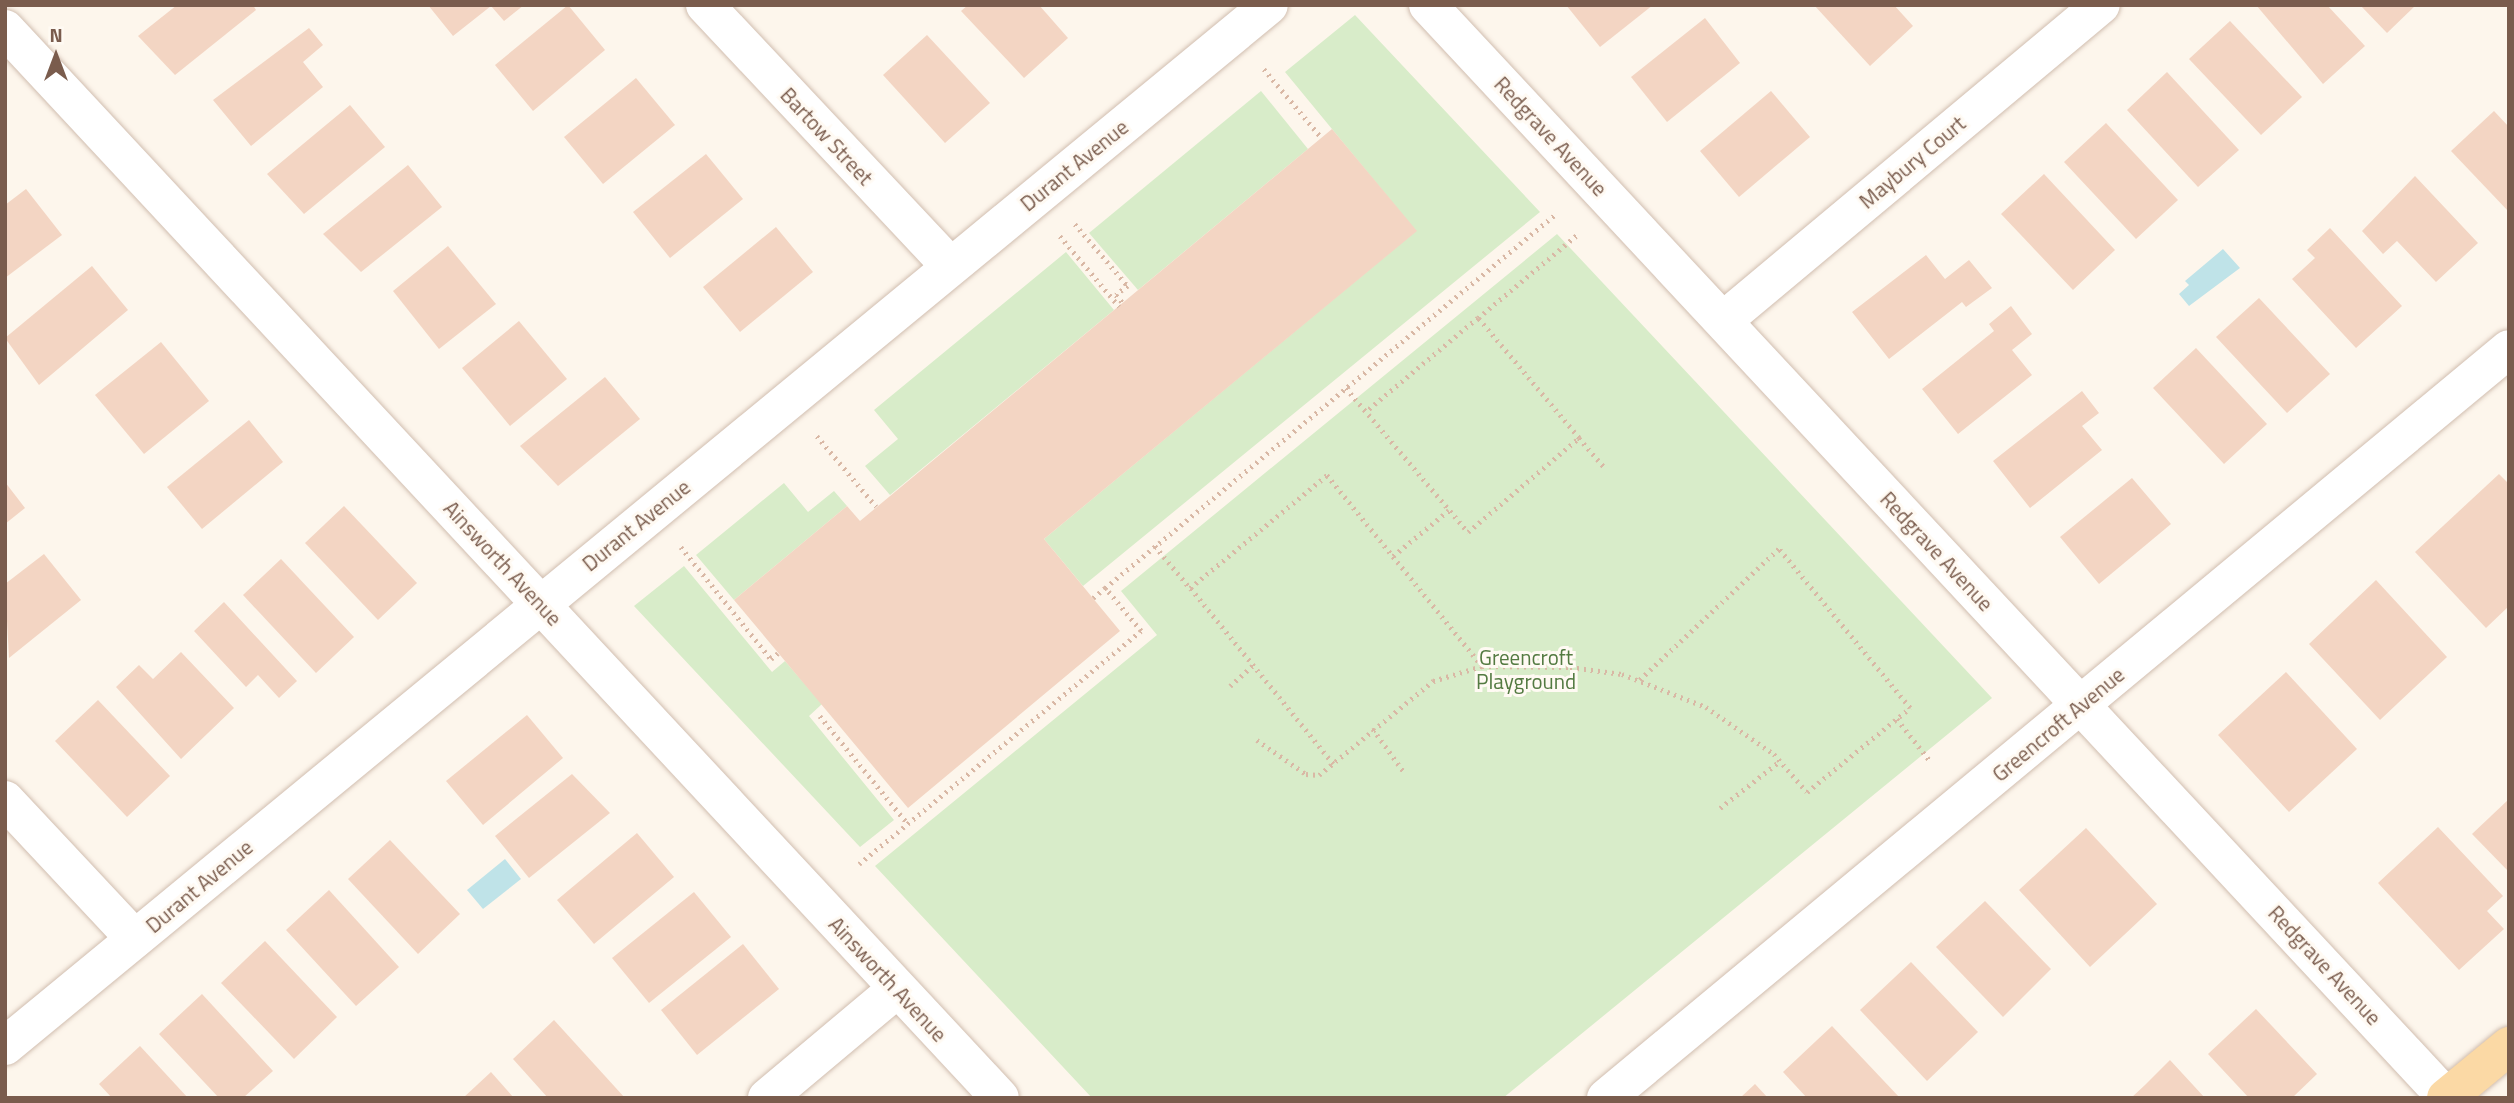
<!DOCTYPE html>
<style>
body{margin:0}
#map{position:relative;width:2514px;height:1103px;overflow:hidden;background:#fdf6ec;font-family:"Titillium Web",sans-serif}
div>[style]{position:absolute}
.green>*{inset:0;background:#d8ecc9}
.water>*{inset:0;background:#bfe3e8}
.building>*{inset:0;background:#f3d5c3}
.path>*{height:4.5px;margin-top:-2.25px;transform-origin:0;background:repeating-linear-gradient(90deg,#d9b8a5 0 2px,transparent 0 7px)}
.roads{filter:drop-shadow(0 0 2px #d1beb0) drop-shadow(0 0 2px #d1beb0)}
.street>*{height:38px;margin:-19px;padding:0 19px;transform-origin:19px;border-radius:19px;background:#fff}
.primary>*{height:38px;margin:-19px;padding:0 19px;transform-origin:19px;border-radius:19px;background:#fbd9a5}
span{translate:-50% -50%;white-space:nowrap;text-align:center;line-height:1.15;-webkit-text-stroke:6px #fffaf3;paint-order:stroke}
.street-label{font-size:21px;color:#7a5c4d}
.park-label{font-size:21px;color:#537a41}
.frame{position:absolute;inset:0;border:7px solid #7a5c4d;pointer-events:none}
.north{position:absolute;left:21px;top:21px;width:70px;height:70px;-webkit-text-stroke:5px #fffaf3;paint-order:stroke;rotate:0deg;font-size:19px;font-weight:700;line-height:28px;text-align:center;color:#7a5c4d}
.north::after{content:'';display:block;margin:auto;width:24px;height:32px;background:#7a5c4d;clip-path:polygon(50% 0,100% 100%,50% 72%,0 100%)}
</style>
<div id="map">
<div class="green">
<div style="clip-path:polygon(1355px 15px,1540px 212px,1083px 586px,1044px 539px,1416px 231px,1285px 72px)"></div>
<div style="clip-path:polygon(1261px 91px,1308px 149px,1138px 290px,1089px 233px)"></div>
<div style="clip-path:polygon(1557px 234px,1992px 698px,1503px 1098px,1092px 1098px,875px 866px,1157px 635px,1121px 591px)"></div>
<div style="clip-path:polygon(1066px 252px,1114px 310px,890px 495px,865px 466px,898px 439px,874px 410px)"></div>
<div style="clip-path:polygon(784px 483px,808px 512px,834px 491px,847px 506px,734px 600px,696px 555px)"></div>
<div style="clip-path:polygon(684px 566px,772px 672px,785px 661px,822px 704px,809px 716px,894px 820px,860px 847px,634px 606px)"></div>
</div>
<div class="water">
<div style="clip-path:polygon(2223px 249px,2240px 268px,2189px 306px,2179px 294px,2189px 285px,2185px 281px)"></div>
<div style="clip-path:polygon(505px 859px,521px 879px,483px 909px,467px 890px)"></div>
</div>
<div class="building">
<div style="clip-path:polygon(177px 5px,253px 5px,256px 10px,175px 75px,138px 36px)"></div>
<div style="clip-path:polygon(428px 5px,524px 5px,504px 21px,491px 6px,453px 36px)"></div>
<div style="clip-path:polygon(568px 5px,605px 50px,533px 111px,495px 65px)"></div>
<div style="clip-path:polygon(968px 5px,1039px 5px,1068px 38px,1024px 78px,961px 11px)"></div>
<div style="clip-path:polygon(1566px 5px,1653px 5px,1600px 47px)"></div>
<div style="clip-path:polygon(1814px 5px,1894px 5px,1913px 26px,1870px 66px)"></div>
<div style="clip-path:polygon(2256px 5px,2327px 5px,2365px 46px,2323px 84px)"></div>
<div style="clip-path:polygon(2360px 5px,2416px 5px,2387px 33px)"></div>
<div style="clip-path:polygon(1705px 18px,1740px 63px,1667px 122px,1631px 77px)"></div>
<div style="clip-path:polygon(2230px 21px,2302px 97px,2261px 135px,2189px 59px)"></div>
<div style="clip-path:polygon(309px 28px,323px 45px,303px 62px,323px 87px,251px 146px,213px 100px)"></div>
<div style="clip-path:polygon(927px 35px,990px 103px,945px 143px,883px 75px)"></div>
<div style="clip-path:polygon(2167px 72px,2239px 150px,2198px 187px,2127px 110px)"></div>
<div style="clip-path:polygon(636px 78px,675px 125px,603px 184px,564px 137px)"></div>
<div style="clip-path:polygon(1771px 91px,1810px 137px,1739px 197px,1700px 151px)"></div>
<div style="clip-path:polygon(350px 105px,385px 147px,304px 214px,267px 174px)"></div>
<div style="clip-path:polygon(2494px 111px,2509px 127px,2509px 212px,2451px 151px)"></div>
<div style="clip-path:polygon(2106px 123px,2178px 200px,2136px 239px,2064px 162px)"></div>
<div style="clip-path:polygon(1332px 129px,1417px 231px,1044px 539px,1120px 631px,908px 808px,734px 600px,847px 506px,860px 521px)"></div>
<div style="clip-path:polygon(706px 154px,743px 199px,670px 258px,633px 212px)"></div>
<div style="clip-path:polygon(408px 165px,442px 207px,361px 272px,323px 234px)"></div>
<div style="clip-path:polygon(2044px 174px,2115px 250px,2073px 290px,2001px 214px)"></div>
<div style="clip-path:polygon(2415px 176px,2478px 243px,2436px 282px,2397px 241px,2383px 254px,2362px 231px)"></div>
<div style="clip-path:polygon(26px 189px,62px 235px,5px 278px,5px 205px)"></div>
<div style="clip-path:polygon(776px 227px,813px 272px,740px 332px,703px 287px)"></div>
<div style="clip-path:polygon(2330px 228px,2402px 306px,2356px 348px,2292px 279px,2315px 258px,2307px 250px)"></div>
<div style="clip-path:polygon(448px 246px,496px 304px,439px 349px,393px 291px)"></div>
<div style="clip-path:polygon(1926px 255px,1945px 279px,1969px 260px,1992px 288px,1966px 307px,1962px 302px,1889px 359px,1852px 312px)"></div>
<div style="clip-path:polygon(92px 266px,128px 310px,39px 385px,5px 338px)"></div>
<div style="clip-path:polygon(2259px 298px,2330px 374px,2287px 413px,2216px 337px)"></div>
<div style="clip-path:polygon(2011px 306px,2032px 334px,2012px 350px,2032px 375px,1958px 434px,1922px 389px,1994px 331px,1989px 324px)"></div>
<div style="clip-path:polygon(519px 321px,567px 379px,510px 426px,462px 368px)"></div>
<div style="clip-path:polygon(161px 342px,209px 401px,144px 454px,95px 395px)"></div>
<div style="clip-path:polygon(2196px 348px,2267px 424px,2224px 464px,2153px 388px)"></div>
<div style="clip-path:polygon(605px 377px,640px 419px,558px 486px,520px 446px)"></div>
<div style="clip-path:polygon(2082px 391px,2099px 413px,2082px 426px,2102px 450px,2030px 508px,1993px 461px)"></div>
<div style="clip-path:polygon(249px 420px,283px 462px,202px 529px,167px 487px)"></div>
<div style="clip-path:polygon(2499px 474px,2509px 484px,2509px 606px,2486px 628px,2415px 552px)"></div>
<div style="clip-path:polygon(2132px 478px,2171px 524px,2099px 584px,2060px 537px)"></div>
<div style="clip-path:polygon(5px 482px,25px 508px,5px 524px)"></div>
<div style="clip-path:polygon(344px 506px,417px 583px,378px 620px,305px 543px)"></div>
<div style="clip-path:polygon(44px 554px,81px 600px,9px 658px,5px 584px)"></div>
<div style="clip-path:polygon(281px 559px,354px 637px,316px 673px,243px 595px)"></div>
<div style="clip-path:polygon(2376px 580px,2447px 657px,2380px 720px,2309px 644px)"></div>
<div style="clip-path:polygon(224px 602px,297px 681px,279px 698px,258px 675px,246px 687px,194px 631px)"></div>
<div style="clip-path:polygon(181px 652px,234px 708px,181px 759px,116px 687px,139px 665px,153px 679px)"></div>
<div style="clip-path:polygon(2286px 672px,2357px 749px,2289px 812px,2218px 735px)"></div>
<div style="clip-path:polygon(98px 700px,170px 776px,127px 817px,55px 741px)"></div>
<div style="clip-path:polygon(527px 715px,563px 758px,483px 825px,446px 781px)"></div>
<div style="clip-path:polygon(572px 774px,610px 813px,529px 878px,495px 836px)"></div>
<div style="clip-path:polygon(2509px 799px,2509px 872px,2472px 834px)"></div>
<div style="clip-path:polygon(2438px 827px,2503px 896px,2487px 911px,2504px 929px,2459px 970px,2378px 883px)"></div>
<div style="clip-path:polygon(2086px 828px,2157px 904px,2090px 967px,2019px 890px)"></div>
<div style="clip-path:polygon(637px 833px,674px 877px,594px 944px,557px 900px)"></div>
<div style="clip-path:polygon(390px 840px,460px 914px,418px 954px,348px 879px)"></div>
<div style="clip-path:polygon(329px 890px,399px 967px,356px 1006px,286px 930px)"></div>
<div style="clip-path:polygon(694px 892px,731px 937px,649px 1003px,612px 958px)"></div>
<div style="clip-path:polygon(1985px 901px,2051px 969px,2003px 1017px,1936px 947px)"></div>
<div style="clip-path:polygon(265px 941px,337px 1017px,294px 1059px,221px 983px)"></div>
<div style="clip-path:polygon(743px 944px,779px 989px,697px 1055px,661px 1010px)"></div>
<div style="clip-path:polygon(1911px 962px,1978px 1032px,1927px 1081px,1860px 1010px)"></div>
<div style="clip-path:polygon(202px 994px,273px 1071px,243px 1098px,219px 1098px,159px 1034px)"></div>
<div style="clip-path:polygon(2256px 1009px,2317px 1074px,2292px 1098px,2249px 1098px,2208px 1054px)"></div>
<div style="clip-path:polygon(554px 1020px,625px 1098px,548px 1098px,513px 1059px)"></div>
<div style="clip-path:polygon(1832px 1026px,1900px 1098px,1807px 1098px,1783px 1072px)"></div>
<div style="clip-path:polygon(140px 1046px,188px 1098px,112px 1098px,99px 1084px)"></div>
<div style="clip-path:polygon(2170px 1060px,2205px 1098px,2131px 1098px,2145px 1085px)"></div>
<div style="clip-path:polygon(491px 1072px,514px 1098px,463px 1098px)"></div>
<div style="clip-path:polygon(1755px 1084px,1768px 1098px,1740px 1098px)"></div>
</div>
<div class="path">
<div style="left:1264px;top:69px;width:89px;rotate:50deg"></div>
<div style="left:1075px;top:224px;width:82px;rotate:49.5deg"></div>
<div style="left:1128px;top:286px;width:15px;rotate:143deg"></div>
<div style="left:1116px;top:295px;width:11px;rotate:49deg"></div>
<div style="left:1060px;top:236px;width:92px;rotate:49.9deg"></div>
<div style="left:1478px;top:318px;width:129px;rotate:-40deg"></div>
<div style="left:1346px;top:388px;width:189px;rotate:49.7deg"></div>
<div style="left:1468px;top:532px;width:145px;rotate:-40.3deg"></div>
<div style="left:1579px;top:438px;width:157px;rotate:-130.1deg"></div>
<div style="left:1478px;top:318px;width:146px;rotate:140deg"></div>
<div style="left:817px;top:436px;width:92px;rotate:49.9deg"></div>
<div style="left:1579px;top:438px;width:38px;rotate:49deg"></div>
<div style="left:1155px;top:546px;width:55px;rotate:50.2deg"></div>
<div style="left:681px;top:547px;width:144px;rotate:51.2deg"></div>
<div style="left:771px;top:659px;width:9px;rotate:-41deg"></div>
<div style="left:1393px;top:556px;width:72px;rotate:-39.4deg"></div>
<div style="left:1093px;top:598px;width:16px;rotate:-40deg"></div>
<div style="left:1230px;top:686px;width:31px;rotate:-42deg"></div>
<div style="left:820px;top:716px;width:139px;rotate:50.8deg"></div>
<div style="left:1897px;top:719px;width:55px;rotate:51.7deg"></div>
<div style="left:1373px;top:729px;width:53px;rotate:54.2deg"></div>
<div style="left:1257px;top:740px;width:60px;rotate:34.8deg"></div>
<div style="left:1306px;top:774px;width:13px;rotate:4deg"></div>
<div style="left:1319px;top:775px;width:148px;rotate:-39.5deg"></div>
<div style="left:1433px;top:681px;width:51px;rotate:-17deg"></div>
<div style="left:1482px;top:666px;width:88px;rotate:0.7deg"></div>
<div style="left:1570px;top:667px;width:52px;rotate:7.7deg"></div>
<div style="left:1622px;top:674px;width:90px;rotate:21.4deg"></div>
<div style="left:1706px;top:707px;width:83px;rotate:34.7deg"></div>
<div style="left:1774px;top:754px;width:50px;rotate:49deg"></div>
<div style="left:1807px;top:792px;width:133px;rotate:-39.2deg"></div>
<div style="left:1910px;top:708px;width:206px;rotate:-129.5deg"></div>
<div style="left:1779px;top:549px;width:191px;rotate:136.7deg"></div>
<div style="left:1333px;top:764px;width:227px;rotate:-129.1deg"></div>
<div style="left:1190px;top:588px;width:178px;rotate:-39.5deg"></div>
<div style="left:1327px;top:475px;width:246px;rotate:50.9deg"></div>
<div style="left:1720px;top:808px;width:76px;rotate:-38.1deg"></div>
<div style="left:859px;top:864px;width:366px;rotate:-39.6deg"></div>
<div style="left:1141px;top:631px;width:56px;rotate:-129.9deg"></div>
<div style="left:1105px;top:588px;width:587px;rotate:-39.68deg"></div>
</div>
<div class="roads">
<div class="street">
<div style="left:705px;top:5px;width:358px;rotate:46.8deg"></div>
<div style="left:1428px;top:5px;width:1493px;rotate:47.01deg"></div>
<div style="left:5px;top:29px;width:1460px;rotate:47.05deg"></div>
<div style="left:1724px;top:320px;width:491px;rotate:-39.9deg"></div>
<div style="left:5px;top:800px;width:190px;rotate:46.9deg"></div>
<div style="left:5px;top:1046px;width:1637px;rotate:-39.47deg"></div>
<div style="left:767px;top:1098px;width:170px;rotate:-40deg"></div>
<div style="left:1606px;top:1098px;width:1173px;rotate:-39.67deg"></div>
</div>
<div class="primary">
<div style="left:2446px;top:1098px;width:82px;rotate:-39.5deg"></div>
</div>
</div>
<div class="street-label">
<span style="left:827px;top:136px;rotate:47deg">Bartow Street</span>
<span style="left:1551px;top:136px;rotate:47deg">Redgrave Avenue</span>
<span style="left:1912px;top:162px;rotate:-40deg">Maybury Court</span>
<span style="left:1074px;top:165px;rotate:-39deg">Durant Avenue</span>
<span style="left:636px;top:525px;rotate:-39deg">Durant Avenue</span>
<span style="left:1937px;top:551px;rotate:47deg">Redgrave Avenue</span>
<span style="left:503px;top:563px;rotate:47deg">Ainsworth Avenue</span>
<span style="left:2058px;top:724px;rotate:-40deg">Greencroft Avenue</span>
<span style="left:199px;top:886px;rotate:-40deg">Durant Avenue</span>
<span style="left:2325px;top:965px;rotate:47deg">Redgrave Avenue</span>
<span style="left:888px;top:979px;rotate:47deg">Ainsworth Avenue</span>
</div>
<div class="park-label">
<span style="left:1526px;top:669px">Greencroft<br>Playground</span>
</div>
<div class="frame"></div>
<div class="north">N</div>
</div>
